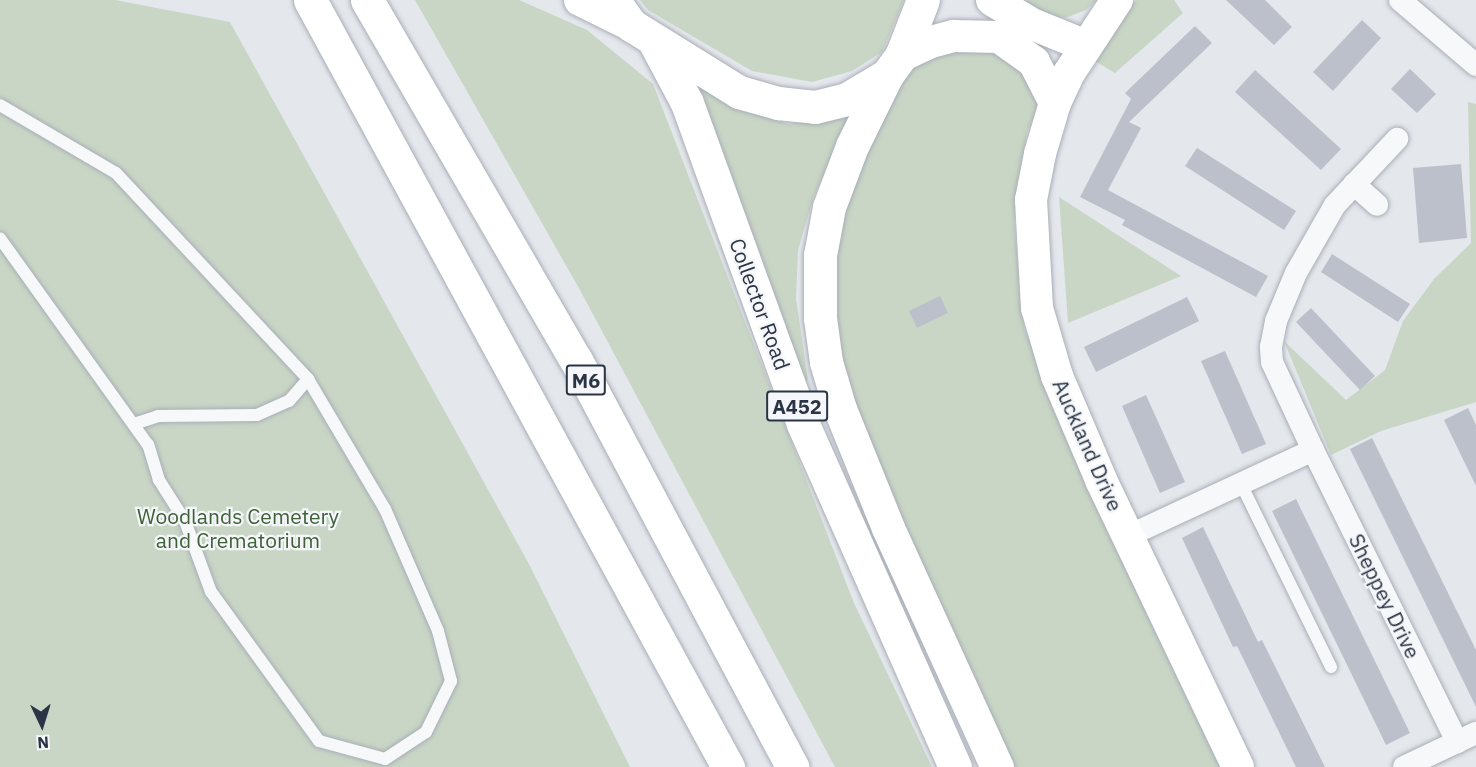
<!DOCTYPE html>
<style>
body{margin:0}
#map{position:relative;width:1476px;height:767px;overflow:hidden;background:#e4e7ec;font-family:"IBM Plex Sans",sans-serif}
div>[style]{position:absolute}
.green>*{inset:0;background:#c9d6c5}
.building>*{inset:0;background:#bbc0ca}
.roads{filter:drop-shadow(0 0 2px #a9aeb7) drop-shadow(0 0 2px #a9aeb7)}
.lane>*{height:12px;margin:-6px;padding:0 6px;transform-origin:6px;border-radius:6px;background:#f7f8fa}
.street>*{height:22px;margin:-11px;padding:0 11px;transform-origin:11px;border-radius:11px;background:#f7f8fa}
.secondary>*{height:32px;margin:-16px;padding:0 16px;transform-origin:16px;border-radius:16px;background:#fff}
.highway>*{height:33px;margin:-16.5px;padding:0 16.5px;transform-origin:16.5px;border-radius:16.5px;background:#fff}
span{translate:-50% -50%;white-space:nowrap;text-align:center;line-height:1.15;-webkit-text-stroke:4.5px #f4f6f9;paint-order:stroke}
.shield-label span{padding:2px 4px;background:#f4f6f9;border:2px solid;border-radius:4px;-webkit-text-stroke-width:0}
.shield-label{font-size:20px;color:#2b3445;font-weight:700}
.street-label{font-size:21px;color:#2b3445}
.park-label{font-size:21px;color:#3f6138}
.north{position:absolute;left:12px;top:695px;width:60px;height:60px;-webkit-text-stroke:4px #f4f6f9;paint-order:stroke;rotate:176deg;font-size:16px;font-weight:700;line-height:24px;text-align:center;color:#2b3445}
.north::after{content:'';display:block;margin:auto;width:21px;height:27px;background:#2b3445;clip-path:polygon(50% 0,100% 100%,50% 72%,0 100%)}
</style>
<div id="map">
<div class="green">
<div style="clip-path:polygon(0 0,115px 0,230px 22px,529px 564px,630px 767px,0 767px)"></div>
<div style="clip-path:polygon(415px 0,519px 0,587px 30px,653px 84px,854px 603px,932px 767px,835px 767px,580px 290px)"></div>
<div style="clip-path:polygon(640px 0,904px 0,882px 52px,852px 71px,812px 82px,752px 71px,648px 10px)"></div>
<div style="clip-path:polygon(1014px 0,1097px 0,1086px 10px,1065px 18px,1038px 13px)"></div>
<div style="clip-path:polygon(1137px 0,1174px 0,1183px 13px,1115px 73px,1090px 58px,1117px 19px)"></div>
<div style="clip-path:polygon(988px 45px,1025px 65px,1039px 106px,1027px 132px,1014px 221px,1024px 328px,1137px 594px,1220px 767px,1015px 767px,850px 403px,839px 354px,834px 260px,853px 171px,895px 92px,917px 64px,941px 48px)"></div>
<div style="clip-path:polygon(693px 83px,742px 109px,789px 124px,848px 114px,849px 120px,814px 196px,798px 250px,796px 299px,808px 379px,804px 386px)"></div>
<div style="clip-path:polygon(1468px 102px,1476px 104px,1476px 402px,1381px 431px,1331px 455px,1284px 341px,1346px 400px,1385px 370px,1403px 321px,1434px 279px,1471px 243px)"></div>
<div style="clip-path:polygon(1059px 197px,1181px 276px,1068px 323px)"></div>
</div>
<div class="building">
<div style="clip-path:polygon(1226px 0,1265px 0,1292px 27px,1274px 45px)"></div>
<div style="clip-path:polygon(1362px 20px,1381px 38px,1333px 91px,1313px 72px)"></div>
<div style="clip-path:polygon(1195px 26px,1212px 43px,1129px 122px,1141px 128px,1108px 190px,1268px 276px,1256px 297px,1122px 225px,1125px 220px,1080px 197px,1131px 99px,1125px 93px)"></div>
<div style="clip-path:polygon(1410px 69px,1436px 94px,1417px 113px,1391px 89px)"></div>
<div style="clip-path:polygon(1255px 70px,1341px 149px,1321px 170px,1235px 92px)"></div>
<div style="clip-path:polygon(1197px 148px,1296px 211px,1284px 230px,1185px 166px)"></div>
<div style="clip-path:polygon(1461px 164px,1467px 238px,1419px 243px,1413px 168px)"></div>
<div style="clip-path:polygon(1332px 254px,1410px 304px,1398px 322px,1321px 272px)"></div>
<div style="clip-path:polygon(940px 296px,948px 313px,917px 328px,909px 311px)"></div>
<div style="clip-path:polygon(1187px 297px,1199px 321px,1096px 372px,1084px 347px)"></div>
<div style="clip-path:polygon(1311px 308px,1375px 376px,1360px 390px,1296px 322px)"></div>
<div style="clip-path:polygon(1225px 351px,1266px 444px,1242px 454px,1201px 361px)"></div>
<div style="clip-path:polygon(1146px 395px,1185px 482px,1160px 493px,1122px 406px)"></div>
<div style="clip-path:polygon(1468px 408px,1476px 425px,1476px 486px,1444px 420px)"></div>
<div style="clip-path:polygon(1372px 438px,1476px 650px,1476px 707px,1350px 449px)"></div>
<div style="clip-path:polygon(1296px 499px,1410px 733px,1386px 745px,1272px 511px)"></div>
<div style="clip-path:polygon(1203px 527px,1258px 642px,1262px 640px,1325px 767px,1296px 767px,1237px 646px,1233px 647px,1182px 538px)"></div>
</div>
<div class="roads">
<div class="lane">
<div style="left:0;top:105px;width:134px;rotate:30.4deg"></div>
<div style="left:116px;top:173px;width:282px;rotate:47deg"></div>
<div style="left:308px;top:379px;width:151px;rotate:59.4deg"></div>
<div style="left:385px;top:509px;width:133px;rotate:66.5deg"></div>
<div style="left:438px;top:631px;width:52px;rotate:75.4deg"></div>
<div style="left:451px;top:681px;width:57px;rotate:116.1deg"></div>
<div style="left:426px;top:732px;width:49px;rotate:146.6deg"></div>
<div style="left:385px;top:759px;width:68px;rotate:-164.7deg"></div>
<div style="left:319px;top:741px;width:184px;rotate:-125.9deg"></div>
<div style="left:211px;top:592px;width:76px;rotate:-110.1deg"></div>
<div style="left:185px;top:521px;width:49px;rotate:-122.4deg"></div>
<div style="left:159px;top:480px;width:37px;rotate:-107deg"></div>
<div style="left:148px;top:445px;width:254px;rotate:-125.6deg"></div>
<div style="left:134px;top:424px;width:25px;rotate:-18deg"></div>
<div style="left:158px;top:416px;width:99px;rotate:-0.6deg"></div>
<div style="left:257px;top:415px;width:35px;rotate:-24deg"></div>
<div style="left:289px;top:401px;width:29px;rotate:-49deg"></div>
<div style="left:1241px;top:484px;width:204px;rotate:63.8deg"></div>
</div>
<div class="street">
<div style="left:1400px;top:0;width:100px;rotate:40.5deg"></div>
<div style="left:1354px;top:184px;width:31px;rotate:42deg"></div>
<div style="left:1313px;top:450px;width:97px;rotate:-115deg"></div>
<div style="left:1272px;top:362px;width:15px;rotate:-94deg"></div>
<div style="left:1271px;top:347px;width:26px;rotate:-79deg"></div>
<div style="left:1276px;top:321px;width:52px;rotate:-67.4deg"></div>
<div style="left:1296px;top:273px;width:78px;rotate:-60.2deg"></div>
<div style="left:1335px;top:205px;width:91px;rotate:-46.8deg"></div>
<div style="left:1128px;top:536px;width:204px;rotate:-24.9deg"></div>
<div style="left:1313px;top:450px;width:326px;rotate:63.7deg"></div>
<div style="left:1404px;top:767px;width:80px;rotate:-25.3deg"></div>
</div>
<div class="secondary">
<div style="left:580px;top:0;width:57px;rotate:26.1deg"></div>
<div style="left:992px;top:0;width:47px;rotate:31deg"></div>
<div style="left:1032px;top:24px;width:56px;rotate:22deg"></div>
<div style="left:1117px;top:0;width:87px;rotate:123.3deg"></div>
<div style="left:1069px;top:73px;width:33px;rotate:115deg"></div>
<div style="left:1055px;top:103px;width:53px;rotate:106.4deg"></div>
<div style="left:1040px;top:154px;width:47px;rotate:101.1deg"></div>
<div style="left:1031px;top:200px;width:108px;rotate:86.8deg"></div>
<div style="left:1037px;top:308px;width:71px;rotate:73.6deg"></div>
<div style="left:1057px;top:376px;width:115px;rotate:67deg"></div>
<div style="left:1102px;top:482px;width:316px;rotate:64.5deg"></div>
<div style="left:901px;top:56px;width:33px;rotate:-25deg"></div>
<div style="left:931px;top:42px;width:24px;rotate:-15deg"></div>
<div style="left:954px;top:36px;width:45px;rotate:1.3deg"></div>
<div style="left:999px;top:37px;width:43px;rotate:35.5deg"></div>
<div style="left:1034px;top:62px;width:46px;rotate:62.9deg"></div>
</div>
<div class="highway">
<div style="left:310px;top:0;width:874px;rotate:61.41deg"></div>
<div style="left:367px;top:0;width:416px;rotate:59.9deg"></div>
<div style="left:576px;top:360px;width:461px;rotate:62deg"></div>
<div style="left:613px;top:0;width:31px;rotate:54deg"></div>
<div style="left:631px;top:25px;width:127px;rotate:31.8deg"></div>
<div style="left:739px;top:92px;width:41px;rotate:15.8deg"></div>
<div style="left:778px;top:103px;width:37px;rotate:6deg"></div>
<div style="left:815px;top:107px;width:33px;rotate:-14deg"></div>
<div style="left:847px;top:99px;width:47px;rotate:-31deg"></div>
<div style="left:887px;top:75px;width:24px;rotate:-54deg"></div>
<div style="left:901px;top:56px;width:60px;rotate:-68.6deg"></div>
<div style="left:653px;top:39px;width:72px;rotate:62deg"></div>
<div style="left:687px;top:103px;width:341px;rotate:70.1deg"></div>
<div style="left:803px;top:424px;width:375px;rotate:66.1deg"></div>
<div style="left:887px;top:75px;width:79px;rotate:116.2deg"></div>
<div style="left:852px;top:146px;width:65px;rotate:110.7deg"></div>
<div style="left:829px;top:207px;width:49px;rotate:100.6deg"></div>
<div style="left:820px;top:255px;width:63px;rotate:90deg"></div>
<div style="left:820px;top:318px;width:44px;rotate:82.2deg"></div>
<div style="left:826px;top:362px;width:49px;rotate:73.4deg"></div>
<div style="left:840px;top:409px;width:128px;rotate:68deg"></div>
<div style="left:888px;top:528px;width:263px;rotate:65.5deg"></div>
</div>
</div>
<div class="shield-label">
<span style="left:586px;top:380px">M6</span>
<span style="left:797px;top:406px">A452</span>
</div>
<div class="street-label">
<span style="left:760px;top:304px;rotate:70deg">Collector Road</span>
<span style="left:1088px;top:445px;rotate:66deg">Auckland Drive</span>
<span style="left:1385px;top:596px;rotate:64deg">Sheppey Drive</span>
</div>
<div class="park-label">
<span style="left:238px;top:528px">Woodlands Cemetery<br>and Crematorium</span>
</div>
<div class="north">N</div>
</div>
